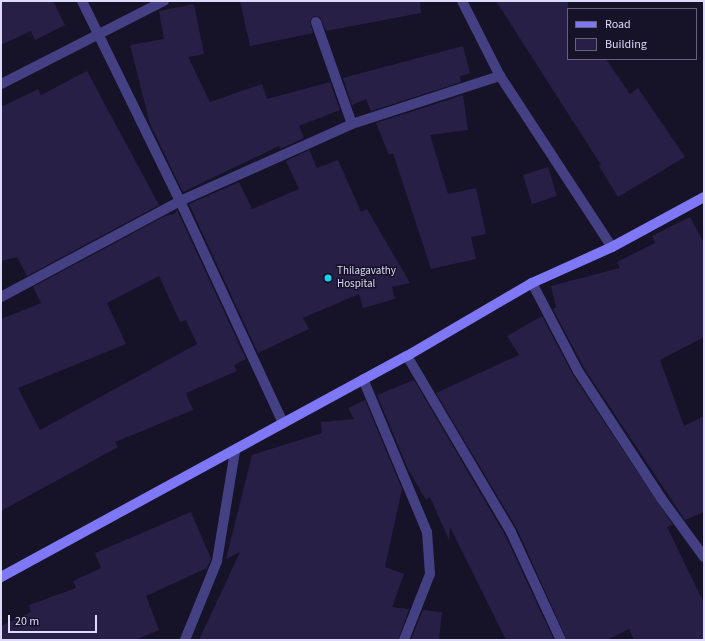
<!DOCTYPE html>
<style>
body{margin:0}
#map{position:relative;width:705px;height:641px;overflow:hidden;background:#161227;font-family:"Source Sans 3",sans-serif}
div>[style]{position:absolute}
.building>*{inset:0;background:#281f47}
.street>*{height:10px;margin:-5px;padding:0 5px;transform-origin:5px;border-radius:5px;background:#454083}
.secondary>*{height:10px;margin:-5px;padding:0 5px;transform-origin:5px;border-radius:5px;background:#7f78f6}
.dots>*{width:11px;height:11px;translate:-50% -50%;box-sizing:border-box;border:2px solid #161227;border-radius:50%}
span{translate:-50% -50%;white-space:nowrap;text-align:center;line-height:1.15;-webkit-text-stroke:3px #161227;paint-order:stroke}
.poi-label{font-size:11px;color:#dfdbfc}
.left{translate:0 -50%;text-align:left}
.frame{position:absolute;inset:0;border:2px solid #dfdbfc;pointer-events:none}
.legend{position:absolute;left:567px;top:8px;width:130px;height:52px;box-sizing:border-box;background:#161227;border:1px solid #66627c;margin:0;padding:5px 7px;list-style:none;font-size:12px;color:#dfdbfc}
.legend li{display:flex;align-items:center;gap:8px;height:20px}
.legend b{width:20px;border:1px solid #66627c}
.scale{position:absolute;left:8px;top:615px;width:89px;height:18px;box-sizing:border-box;border:2px solid #dfdbfc;border-top:0;padding-left:5px;font-size:12px;line-height:14px;white-space:nowrap;color:#dfdbfc;-webkit-text-stroke:3px #161227;paint-order:stroke}
</style>
<div id="map">
<div class="building">
<div style="clip-path:polygon(1px 1px,53px 1px,65px 25px,35px 40px,31px 31px,1px 45px)"></div>
<div style="clip-path:polygon(240px 1px,420px 1px,421px 13px,326px 31px,320px 17px,314px 16px,310px 21px,313px 33px,250px 46px)"></div>
<div style="clip-path:polygon(496px 1px,568px 1px,568px 59px,606px 59px,630px 94px,638px 88px,685px 157px,618px 197px,599px 166px,601px 165px)"></div>
<div style="clip-path:polygon(194px 4px,204px 54px,188px 57px,210px 102px,262px 84px,267px 99px,330px 82px,340px 110px,299px 126px,304px 138px,280px 149px,279px 146px,183px 192px,150px 124px,130px 45px,164px 39px,159px 11px)"></div>
<div style="clip-path:polygon(463px 46px,470px 73px,460px 76px,461px 82px,371px 111px,366px 99px,352px 105px,343px 78px)"></div>
<div style="clip-path:polygon(87px 71px,159px 205px,27px 276px,17px 257px,1px 261px,1px 107px,38px 89px,41px 95px)"></div>
<div style="clip-path:polygon(463px 95px,468px 130px,430px 135px,448px 194px,476px 188px,486px 234px,471px 237px,476px 259px,431px 269px,393px 153px,389px 155px,376px 123px)"></div>
<div style="clip-path:polygon(309px 150px,317px 168px,338px 160px,361px 212px,367px 209px,410px 283px,392px 287px,395px 299px,363px 308px,359px 294px,303px 318px,309px 329px,258px 353px,189px 204px,239px 182px,252px 209px,299px 189px,286px 161px)"></div>
<div style="clip-path:polygon(548px 167px,557px 196px,532px 204px,523px 175px)"></div>
<div style="clip-path:polygon(evenodd,177px 210px,246px 359px,234px 365px,237px 371px,186px 393px,193px 410px,115px 442px,118px 447px,1px 511px,1px 319px,41px 303px,33px 287px,165px 216px,174px 214px,177px 210px,159px 276px,180px 322px,186px 320px,197px 344px,40px 430px,18px 388px,126px 344px,107px 303px,159px 276px)"></div>
<div style="clip-path:polygon(690px 217px,704px 243px,704px 337px,660px 360px,684px 426px,704px 416px,704px 512px,685px 520px,584px 368px,553px 309px,556px 307px,551px 286px,620px 268px,617px 262px,655px 243px,652px 236px)"></div>
<div style="clip-path:polygon(542px 316px,573px 375px,673px 525px,667px 527px,704px 603px,704px 640px,634px 640px,629px 629px,607px 640px,567px 640px,517px 529px,436px 393px,519px 355px,507px 336px)"></div>
<div style="clip-path:polygon(414px 380px,505px 535px,554px 640px,506px 640px,450px 527px,449px 540px,430px 497px,426px 500px,408px 469px,377px 395px)"></div>
<div style="clip-path:polygon(365px 400px,402px 489px,385px 567px,404px 574px,392px 607px,409px 609px,398px 640px,199px 640px,240px 552px,226px 559px,252px 455px,322px 433px,321px 422px,354px 419px,348px 408px)"></div>
<div style="clip-path:polygon(191px 512px,211px 559px,207px 568px,146px 596px,159px 630px,135px 640px,1px 640px,1px 626px,31px 612px,29px 605px,76px 588px,73px 581px,101px 568px,95px 553px)"></div>
<div style="clip-path:polygon(423px 610px,442px 612px,439px 640px,411px 640px)"></div>
</div>
<div class="street">
<div style="left:82px;top:1px;width:223px;rotate:63.9deg"></div>
<div style="left:180px;top:201px;width:245px;rotate:65.1deg"></div>
<div style="left:462px;top:1px;width:84px;rotate:63.1deg"></div>
<div style="left:500px;top:76px;width:204px;rotate:56.8deg"></div>
<div style="left:316px;top:22px;width:108px;rotate:70.6deg"></div>
<div style="left:1px;top:84px;width:183px;rotate:-27deg"></div>
<div style="left:532px;top:283px;width:99px;rotate:62.4deg"></div>
<div style="left:578px;top:371px;width:152px;rotate:56.8deg"></div>
<div style="left:661px;top:498px;width:73px;rotate:53.9deg"></div>
<div style="left:1px;top:297px;width:203px;rotate:-28.2deg"></div>
<div style="left:180px;top:201px;width:188px;rotate:-24.1deg"></div>
<div style="left:352px;top:124px;width:156px;rotate:-18deg"></div>
<div style="left:407px;top:356px;width:204px;rotate:59.4deg"></div>
<div style="left:511px;top:532px;width:119px;rotate:65.2deg"></div>
<div style="left:363px;top:379px;width:166px;rotate:67.3deg"></div>
<div style="left:427px;top:532px;width:42px;rotate:85.9deg"></div>
<div style="left:430px;top:574px;width:71px;rotate:111.5deg"></div>
<div style="left:185px;top:640px;width:85px;rotate:-67.9deg"></div>
<div style="left:217px;top:561px;width:111px;rotate:-80.7deg"></div>
</div>
<div class="secondary">
<div style="left:1px;top:577px;width:462px;rotate:-28.6deg"></div>
<div style="left:407px;top:356px;width:145px;rotate:-30.3deg"></div>
<div style="left:532px;top:283px;width:88px;rotate:-24.2deg"></div>
<div style="left:612px;top:247px;width:105px;rotate:-28.5deg"></div>
</div>
<div class="dots">
<div style="left:328px;top:278px;background:#14d2ef"></div>
</div>
<div class="poi-label">
<span class="left" style="left:337px;top:278px">Thilagavathy<br>Hospital</span>
</div>
<div class="frame"></div>
<ul class="legend">
<li><b style="height:5px;background:#7f78f6"></b>Road</li>
<li><b style="height:11px;background:#281f47"></b>Building</li>
</ul>
<div class="scale">20 m</div>
</div>
